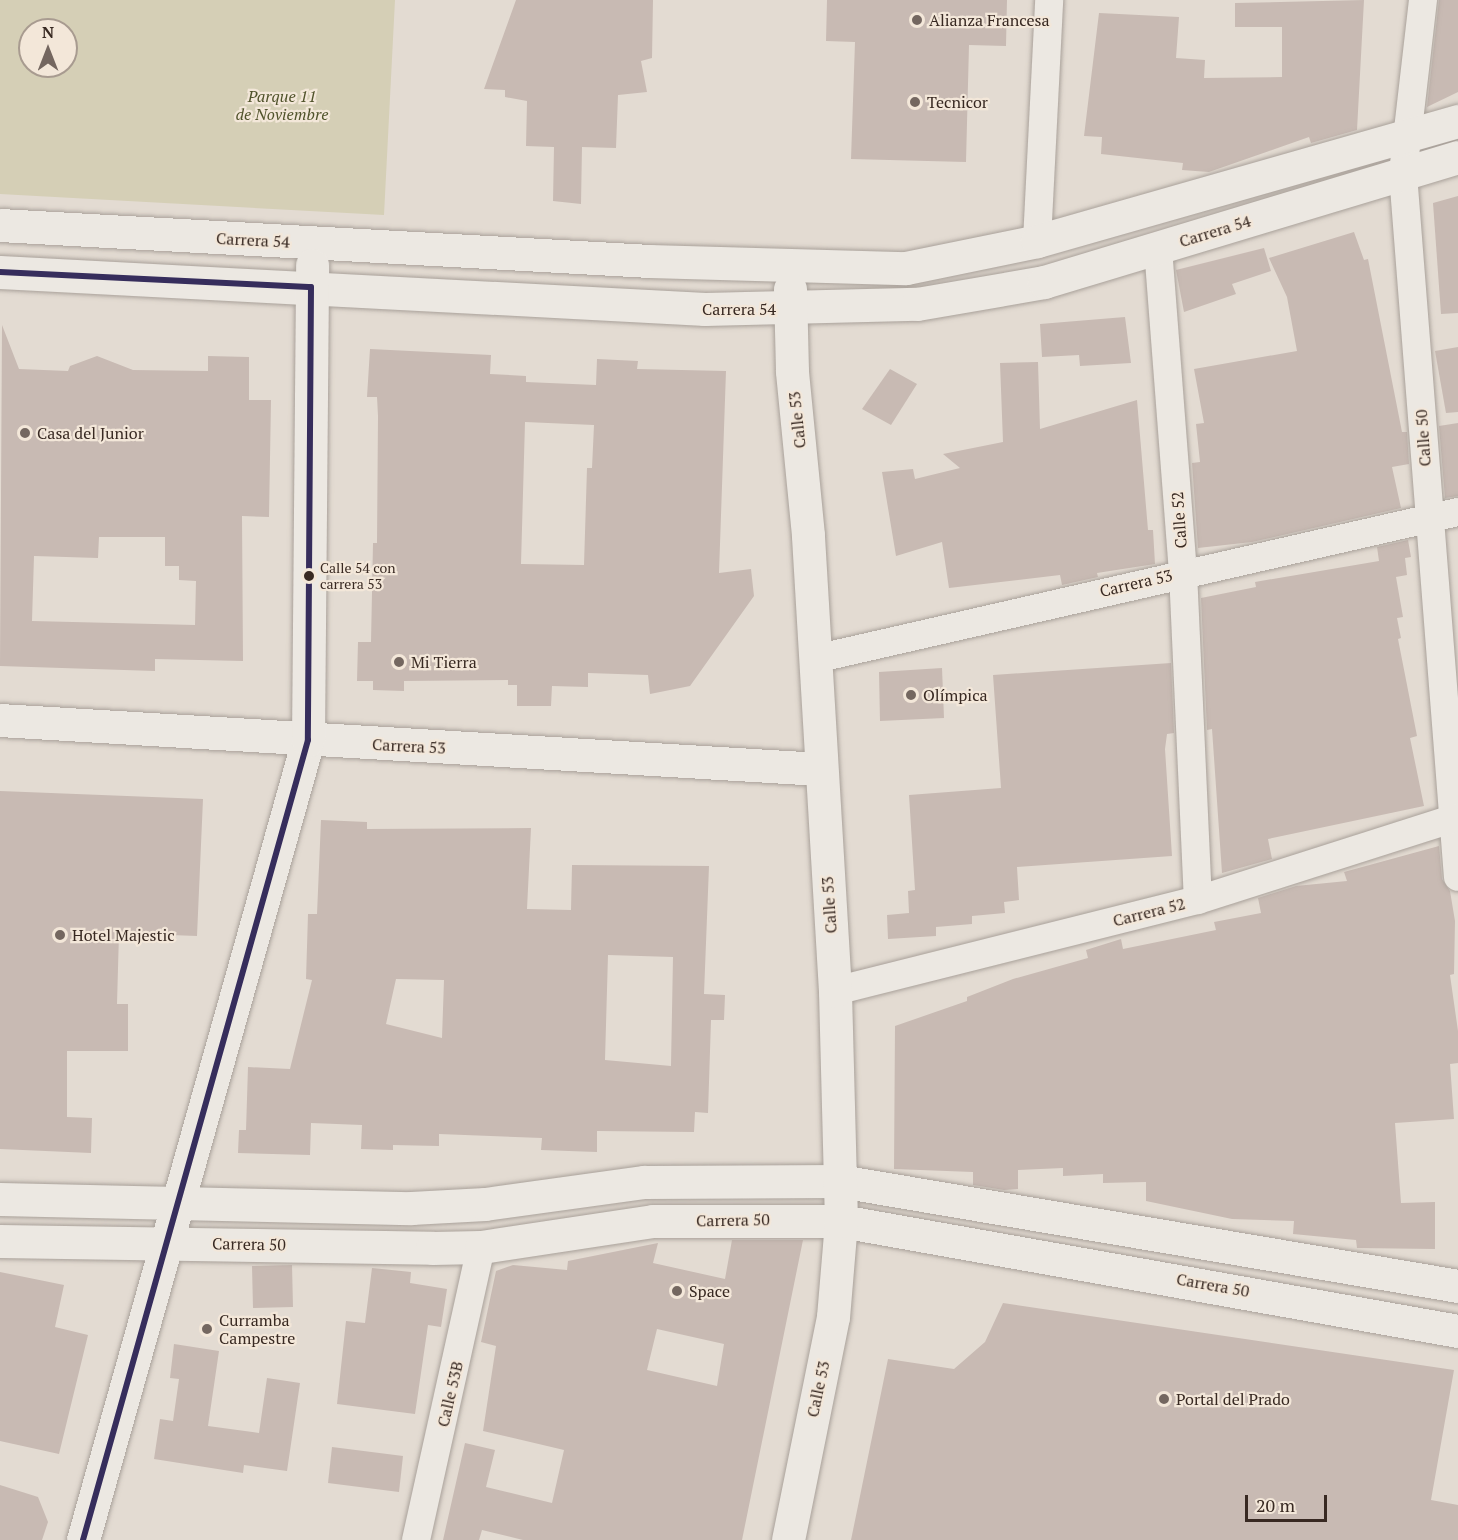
<!DOCTYPE html>
<meta charset="utf-8">
<style>
body{margin:0}
#map{position:relative;width:1458px;height:1540px;overflow:hidden;background:#e3dbd2;font-family:"PT Serif",serif}
div>[style]{position:absolute}
.green>*{inset:0;background:#d5cfb6}
.building>*{inset:0;background:#c8bab3}
.roads{filter:drop-shadow(0 0 2px #a9a19a) drop-shadow(0 0 2px #a9a19a)}
.street>*{height:28px;margin:-14px;padding:0 14px;transform-origin:14px;border-radius:14px;background:#ece8e2}
.secondary>*{height:33px;margin:-16.5px;padding:0 16.5px;transform-origin:16.5px;border-radius:16.5px;background:#ece8e2}
.bus-1>*{height:6px;margin:-3px;padding:0 3px;transform-origin:3px;border-radius:3px;background:#362d5c}
.dots>*{width:16px;height:16px;translate:-50% -50%;box-sizing:border-box;border:3px solid #f3e7d9;border-radius:50%}
span{translate:-50% -50%;white-space:nowrap;text-align:center;line-height:1.15;-webkit-text-stroke:4.5px #f3e7d9;paint-order:stroke}
.bus-label{font-size:14px;color:#382922}
.left{translate:0 -50%;text-align:left}
.poi-label{font-size:16px;color:#382922}
.park-label{font-size:16px;color:#50532b;font-style:italic}
.street-label{font-size:16px;color:#382922}
.north{position:absolute;left:18px;top:18px;width:60px;height:60px;box-sizing:border-box;background:#f3e7d9;border:2px solid #a89b90;border-radius:50%;rotate:0deg;font-size:16px;font-weight:700;line-height:24px;text-align:center;color:#382922}
.north::after{content:'';display:block;margin:auto;width:21px;height:27px;background:#746760;clip-path:polygon(50% 0,100% 100%,50% 72%,0 100%)}
.scale{position:absolute;left:1245px;top:1495px;width:82px;height:27px;box-sizing:border-box;border:3px solid #382922;border-top:0;padding-left:8px;font-size:18px;line-height:21px;white-space:nowrap;color:#382922;-webkit-text-stroke:4px #f3e7d9;paint-order:stroke}
</style>
<div id="map">
<div class="green">
<div style="clip-path:polygon(evenodd,0 0,395px 0,384px 215px,0 194px,0 0,30px 30px,66px 30px,66px 66px,30px 66px,30px 30px)"></div>
</div>
<div class="building">
<div style="clip-path:polygon(516px 0,653px 0,652px 58px,641px 61px,647px 92px,618px 95px,616px 148px,582px 147px,581px 204px,553px 201px,554px 147px,526px 146px,527px 101px,505px 97px,505px 90px,484px 89px)"></div>
<div style="clip-path:polygon(827px 0,1007px 0,1006px 46px,969px 45px,966px 162px,851px 159px,855px 42px,826px 41px)"></div>
<div style="clip-path:polygon(1364px 0,1357px 130px,1311px 143px,1309px 137px,1209px 172px,1182px 170px,1183px 163px,1101px 154px,1102px 137px,1084px 136px,1099px 13px,1179px 17px,1176px 58px,1205px 60px,1204px 78px,1282px 77px,1282px 27px,1235px 27px,1235px 3px)"></div>
<div style="clip-path:polygon(1439px 0,1458px 0,1458px 92px,1427px 107px)"></div>
<div style="clip-path:polygon(1458px 196px,1458px 313px,1441px 314px,1433px 203px)"></div>
<div style="clip-path:polygon(1354px 232px,1364px 260px,1368px 259px,1402px 432px,1407px 432px,1409px 464px,1392px 467px,1401px 508px,1252px 542px,1198px 548px,1192px 463px,1200px 462px,1196px 424px,1204px 423px,1194px 369px,1297px 351px,1287px 297px,1269px 258px)"></div>
<div style="clip-path:polygon(1264px 248px,1271px 271px,1232px 284px,1236px 294px,1184px 312px,1176px 270px)"></div>
<div style="clip-path:polygon(1125px 317px,1131px 363px,1080px 366px,1079px 355px,1042px 357px,1040px 324px)"></div>
<div style="clip-path:polygon(evenodd,2px 325px,19px 369px,68px 371px,70px 366px,97px 356px,133px 370px,208px 371px,208px 356px,249px 357px,249px 400px,271px 400px,269px 517px,242px 516px,243px 661px,155px 659px,155px 671px,0 666px,2px 325px,99px 537px,165px 537px,165px 566px,179px 566px,179px 580px,196px 581px,195px 625px,32px 621px,34px 556px,98px 558px,99px 537px)"></div>
<div style="clip-path:polygon(1458px 347px,1458px 412px,1446px 413px,1435px 351px)"></div>
<div style="clip-path:polygon(evenodd,370px 349px,491px 355px,490px 374px,526px 376px,526px 382px,596px 385px,597px 359px,638px 361px,637px 369px,726px 371px,719px 573px,751px 569px,754px 596px,690px 686px,650px 694px,648px 675px,588px 673px,588px 687px,552px 686px,551px 706px,517px 706px,517px 685px,508px 685px,508px 680px,404px 681px,404px 691px,373px 690px,373px 681px,357px 681px,358px 642px,371px 642px,373px 543px,377px 543px,378px 416px,377px 397px,367px 397px,370px 349px,525px 422px,594px 425px,592px 468px,587px 468px,584px 565px,521px 564px,525px 422px)"></div>
<div style="clip-path:polygon(1038px 362px,1040px 429px,1137px 400px,1148px 530px,1153px 530px,1155px 564px,1097px 573px,1098px 577px,1062px 585px,1060px 575px,949px 588px,942px 542px,896px 556px,882px 472px,913px 469px,915px 479px,960px 468px,943px 454px,1003px 442px,1000px 363px)"></div>
<div style="clip-path:polygon(890px 369px,917px 384px,891px 425px,862px 409px)"></div>
<div style="clip-path:polygon(1458px 423px,1458px 496px,1445px 498px,1439px 426px)"></div>
<div style="clip-path:polygon(1408px 540px,1411px 557px,1405px 558px,1407px 575px,1396px 577px,1403px 617px,1397px 618px,1401px 638px,1398px 639px,1417px 736px,1410px 738px,1424px 806px,1268px 839px,1272px 859px,1222px 873px,1212px 729px,1207px 730px,1201px 598px,1256px 587px,1255px 582px,1379px 561px,1377px 547px)"></div>
<div style="clip-path:polygon(1171px 663px,1174px 733px,1167px 734px,1165px 749px,1172px 856px,1017px 867px,1019px 900px,1004px 902px,1005px 913px,972px 916px,972px 924px,936px 927px,936px 936px,888px 939px,887px 915px,909px 913px,908px 891px,915px 890px,909px 795px,1001px 788px,993px 675px)"></div>
<div style="clip-path:polygon(942px 668px,944px 718px,880px 721px,879px 672px)"></div>
<div style="clip-path:polygon(0 791px,203px 799px,197px 936px,119px 933px,117px 1004px,128px 1004px,128px 1051px,67px 1051px,67px 1117px,92px 1118px,91px 1153px,0 1149px)"></div>
<div style="clip-path:polygon(evenodd,321px 820px,367px 822px,367px 829px,531px 828px,527px 909px,571px 910px,572px 865px,709px 866px,704px 994px,725px 995px,724px 1020px,711px 1020px,708px 1113px,695px 1112px,694px 1132px,597px 1131px,597px 1152px,541px 1150px,542px 1138px,439px 1134px,439px 1146px,393px 1145px,393px 1150px,361px 1149px,362px 1125px,311px 1123px,310px 1155px,238px 1153px,239px 1130px,246px 1130px,248px 1067px,290px 1069px,312px 980px,306px 979px,308px 914px,317px 914px,321px 820px,608px 955px,673px 957px,671px 1066px,605px 1060px,608px 955px,321px 820px,396px 979px,444px 980px,442px 1038px,386px 1024px,396px 979px)"></div>
<div style="clip-path:polygon(1439px 846px,1442px 879px,1450px 891px,1455px 921px,1454px 974px,1450px 975px,1458px 1031px,1458px 1063px,1450px 1064px,1454px 1119px,1395px 1123px,1401px 1203px,1435px 1202px,1435px 1249px,1357px 1248px,1356px 1240px,1293px 1234px,1294px 1221px,1232px 1219px,1146px 1201px,1146px 1182px,1103px 1183px,1103px 1174px,1063px 1176px,1063px 1168px,1018px 1170px,1018px 1189px,1004px 1190px,973px 1185px,973px 1172px,894px 1169px,895px 1026px,967px 1001px,967px 997px,1013px 979px,1088px 958px,1086px 950px,1121px 939px,1123px 949px,1216px 930px,1214px 922px,1261px 913px,1258px 898px,1296px 886px,1347px 881px,1344px 872px)"></div>
<div style="clip-path:polygon(evenodd,732px 1240px,803px 1240px,742px 1540px,523px 1540px,482px 1530px,479px 1540px,443px 1540px,465px 1443px,495px 1450px,486px 1487px,552px 1503px,564px 1450px,483px 1431px,496px 1346px,481px 1342px,496px 1271px,513px 1265px,567px 1270px,568px 1261px,658px 1243px,653px 1263px,725px 1279px,732px 1240px,657px 1329px,724px 1344px,717px 1386px,647px 1370px,657px 1329px)"></div>
<div style="clip-path:polygon(292px 1265px,293px 1307px,253px 1308px,252px 1266px)"></div>
<div style="clip-path:polygon(372px 1268px,411px 1272px,410px 1283px,447px 1289px,441px 1327px,428px 1325px,415px 1414px,337px 1404px,346px 1321px,365px 1323px)"></div>
<div style="clip-path:polygon(0 1272px,64px 1285px,55px 1327px,88px 1335px,59px 1454px,0 1441px)"></div>
<div style="clip-path:polygon(1003px 1303px,1454px 1370px,1431px 1500px,1458px 1505px,1458px 1540px,851px 1540px,888px 1359px,954px 1369px,985px 1342px)"></div>
<div style="clip-path:polygon(174px 1344px,219px 1351px,208px 1426px,259px 1433px,267px 1378px,300px 1383px,287px 1471px,244px 1465px,243px 1473px,154px 1459px,160px 1419px,173px 1421px,179px 1379px,170px 1378px)"></div>
<div style="clip-path:polygon(332px 1447px,403px 1456px,399px 1492px,328px 1483px)"></div>
<div style="clip-path:polygon(0 1485px,38px 1497px,48px 1522px,42px 1540px,0 1540px)"></div>
</div>
<div class="roads">
<div class="street">
<div style="left:1423px;top:0;width:175px;rotate:96.6deg"></div>
<div style="left:1403px;top:174px;width:705px;rotate:85.53deg"></div>
<div style="left:1037px;top:241px;width:241px;rotate:-87.1deg"></div>
<div style="left:1158px;top:248px;width:325px;rotate:85.6deg"></div>
<div style="left:1183px;top:572px;width:328px;rotate:87.4deg"></div>
<div style="left:815px;top:659px;width:660px;rotate:-12.88deg"></div>
<div style="left:835px;top:991px;width:374px;rotate:-14.1deg"></div>
<div style="left:1198px;top:900px;width:273px;rotate:-17.7deg"></div>
<div style="left:416px;top:1540px;width:300px;rotate:-77.5deg"></div>
</div>
<div class="secondary">
<div style="left:0;top:225px;width:650px;rotate:3.17deg"></div>
<div style="left:649px;top:261px;width:257px;rotate:1.6deg"></div>
<div style="left:906px;top:268px;width:134px;rotate:-11.6deg"></div>
<div style="left:1037px;top:241px;width:438px;rotate:-15.9deg"></div>
<div style="left:0;top:272px;width:706px;rotate:3deg"></div>
<div style="left:705px;top:309px;width:212px;rotate:-1.4deg"></div>
<div style="left:917px;top:304px;width:129px;rotate:-9.8deg"></div>
<div style="left:1044px;top:282px;width:432px;rotate:-16.8deg"></div>
<div style="left:0;top:720px;width:820px;rotate:3.42deg"></div>
<div style="left:0;top:1199px;width:411px;rotate:1.3deg"></div>
<div style="left:411px;top:1208px;width:74px;rotate:-3.1deg"></div>
<div style="left:485px;top:1204px;width:161px;rotate:-7.9deg"></div>
<div style="left:644px;top:1182px;width:196px;rotate:-0.3deg"></div>
<div style="left:840px;top:1181px;width:627px;rotate:9.64deg"></div>
<div style="left:0;top:1241px;width:432px;rotate:0.9deg"></div>
<div style="left:432px;top:1248px;width:49px;rotate:-1.2deg"></div>
<div style="left:481px;top:1247px;width:174px;rotate:-8.6deg"></div>
<div style="left:653px;top:1221px;width:188px"></div>
<div style="left:841px;top:1221px;width:627px;rotate:10.11deg"></div>
<div style="left:83px;top:1540px;width:831px;rotate:-74.29deg"></div>
<div style="left:308px;top:740px;width:475px;rotate:-89.5deg"></div>
<div style="left:788px;top:1540px;width:227px;rotate:-78.6deg"></div>
<div style="left:833px;top:1317px;width:96px;rotate:-85.2deg"></div>
<div style="left:841px;top:1221px;width:230px;rotate:-91.5deg"></div>
<div style="left:835px;top:991px;width:457px;rotate:-93.4deg"></div>
<div style="left:808px;top:535px;width:165px;rotate:-95.6deg"></div>
<div style="left:792px;top:371px;width:82px;rotate:-91.4deg"></div>
</div>
</div>
<div class="bus-1">
<div style="left:0;top:272px;width:311px;rotate:2.8deg"></div>
<div style="left:311px;top:287px;width:453px;rotate:90.4deg"></div>
<div style="left:308px;top:740px;width:831px;rotate:105.71deg"></div>
</div>
<div class="dots">
<div style="left:917px;top:20px;background:#746760"></div>
<div style="left:915px;top:102px;background:#746760"></div>
<div style="left:25px;top:433px;background:#746760"></div>
<div style="left:309px;top:576px;background:#382922"></div>
<div style="left:399px;top:662px;background:#746760"></div>
<div style="left:911px;top:695px;background:#746760"></div>
<div style="left:60px;top:935px;background:#746760"></div>
<div style="left:677px;top:1291px;background:#746760"></div>
<div style="left:207px;top:1329px;background:#746760"></div>
<div style="left:1164px;top:1399px;background:#746760"></div>
</div>
<div class="bus-label">
<span class="left" style="left:320px;top:576px">Calle 54 con<br>carrera 53</span>
</div>
<div class="poi-label">
<span class="left" style="left:929px;top:20px">Alianza Francesa</span>
<span class="left" style="left:927px;top:102px">Tecnicor</span>
<span class="left" style="left:37px;top:433px">Casa del Junior</span>
<span class="left" style="left:411px;top:662px">Mi Tierra</span>
<span class="left" style="left:923px;top:695px">Olímpica</span>
<span class="left" style="left:72px;top:935px">Hotel Majestic</span>
<span class="left" style="left:689px;top:1291px">Space</span>
<span class="left" style="left:219px;top:1329px">Curramba<br>Campestre</span>
<span class="left" style="left:1176px;top:1399px">Portal del Prado</span>
</div>
<div class="park-label">
<span style="left:282px;top:105px">Parque 11<br>de Noviembre</span>
</div>
<div class="street-label">
<span style="left:1215px;top:231px;rotate:-17deg">Carrera 54</span>
<span style="left:253px;top:240px;rotate:3deg">Carrera 54</span>
<span style="left:739px;top:309px">Carrera 54</span>
<span style="left:797px;top:420px;rotate:-96deg">Calle 53</span>
<span style="left:1423px;top:438px;rotate:-94deg">Calle 50</span>
<span style="left:1179px;top:520px;rotate:-94deg">Calle 52</span>
<span style="left:1136px;top:583px;rotate:-13deg">Carrera 53</span>
<span style="left:409px;top:746px;rotate:3deg">Carrera 53</span>
<span style="left:829px;top:905px;rotate:-94deg">Calle 53</span>
<span style="left:1149px;top:912px;rotate:-14deg">Carrera 52</span>
<span style="left:733px;top:1220px;rotate:-1deg">Carrera 50</span>
<span style="left:249px;top:1244px;rotate:1deg">Carrera 50</span>
<span style="left:1213px;top:1285px;rotate:10deg">Carrera 50</span>
<span style="left:818px;top:1389px;rotate:-78deg">Calle 53</span>
<span style="left:450px;top:1394px;rotate:-77deg">Calle 53B</span>
</div>
<div class="north">N</div>
<div class="scale">20 m</div>
</div>
